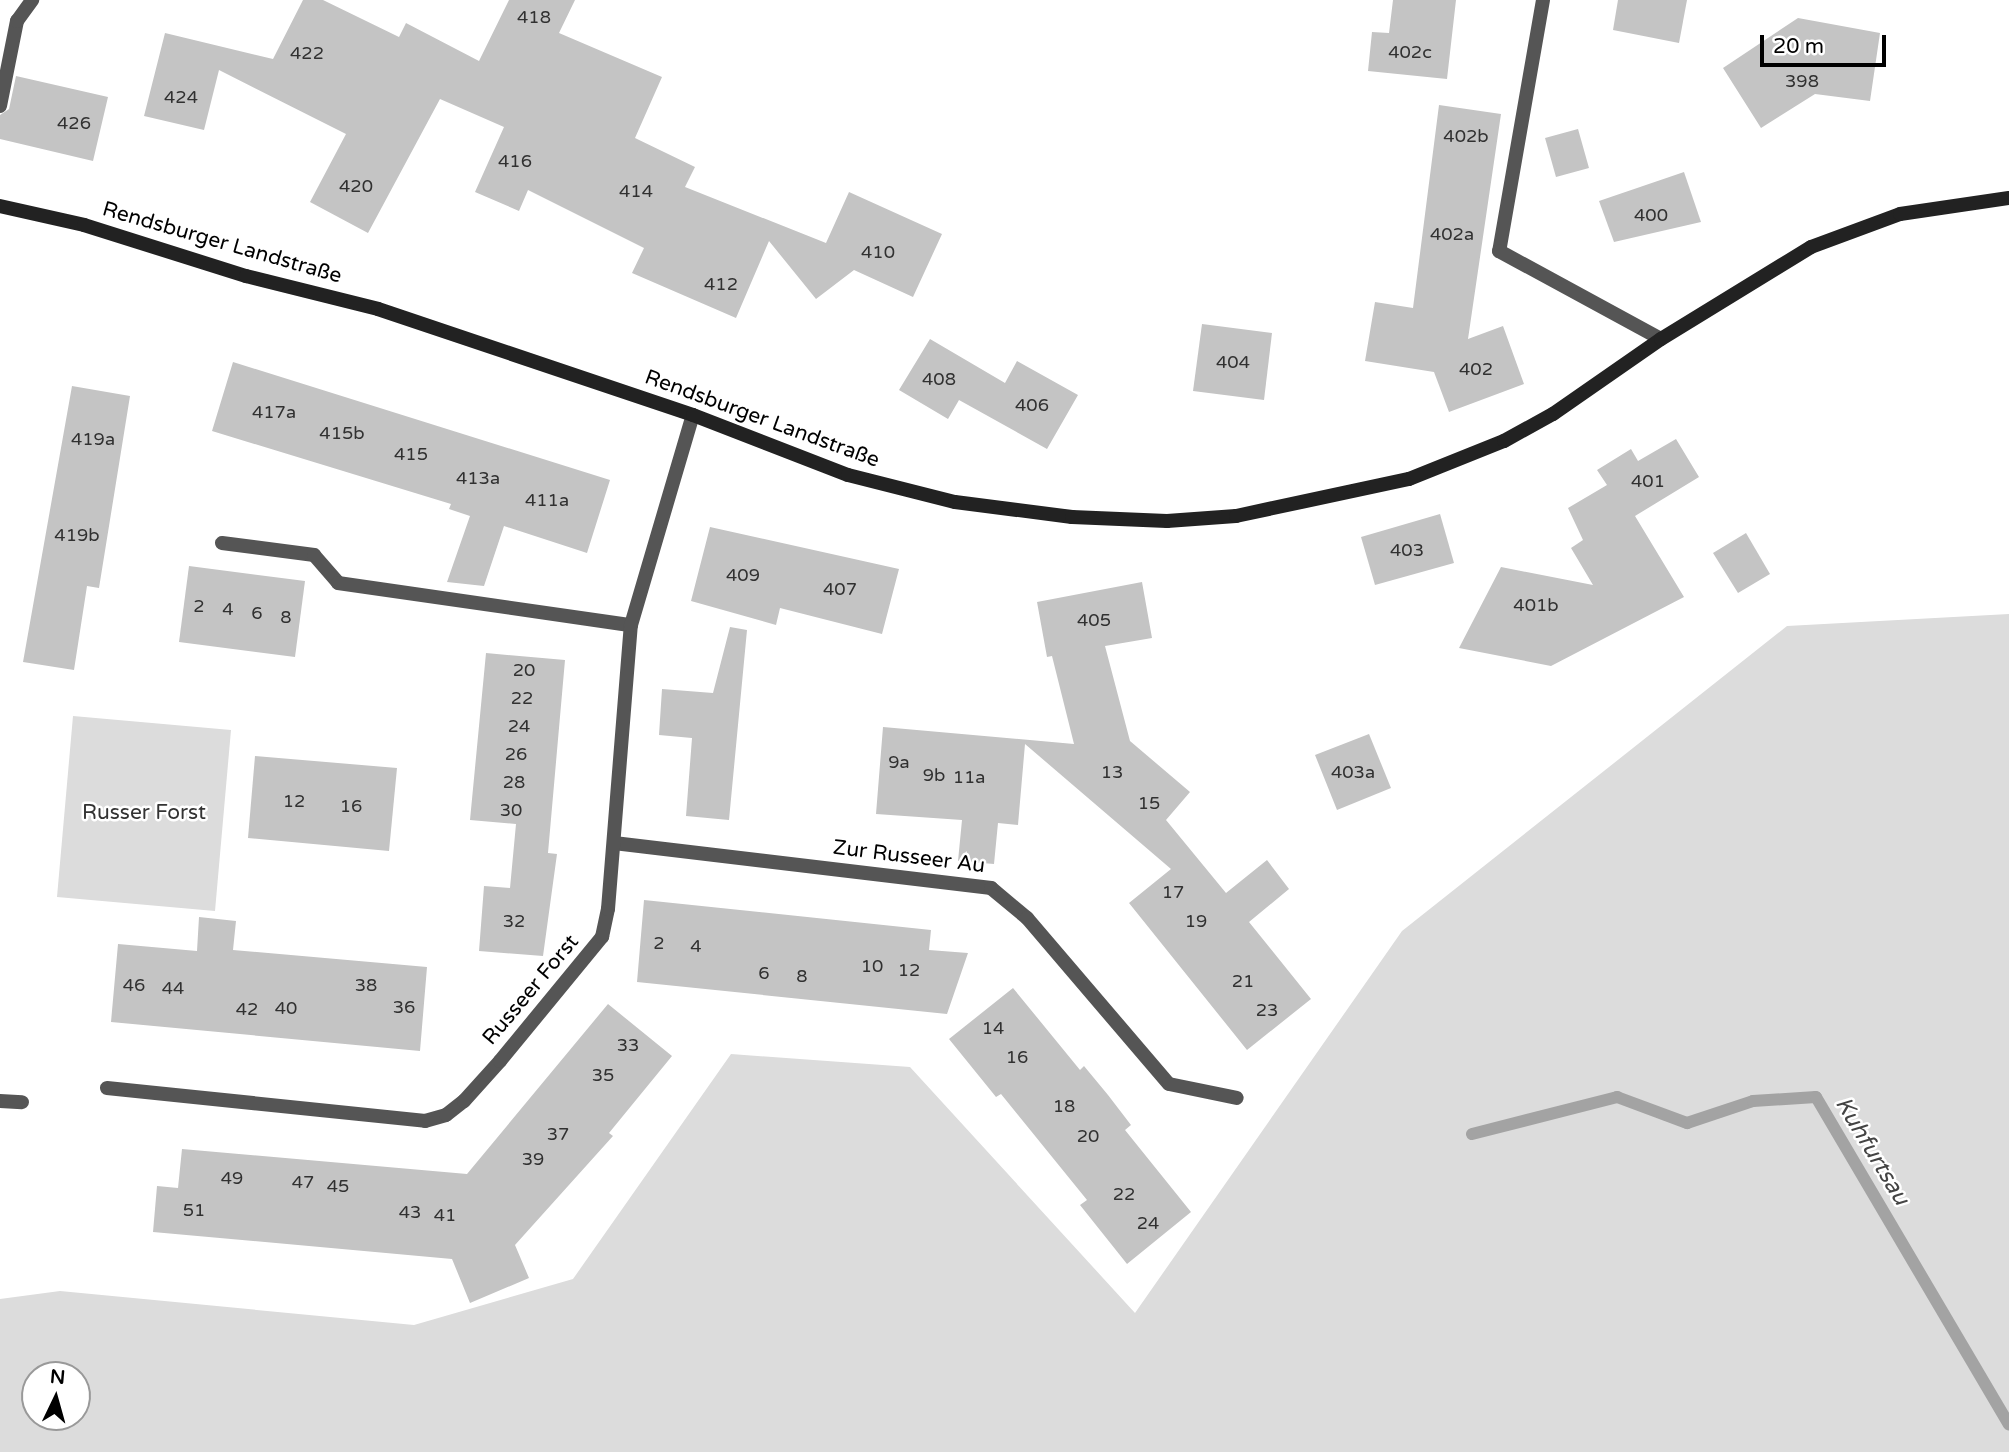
<!DOCTYPE html>
<meta charset="utf-8">
<style>
body{margin:0}
#map{position:relative;width:2009px;height:1452px;overflow:hidden;background:#fff;font-family:"Varela Round",sans-serif}
div>[style]{position:absolute}
.green>*{inset:0;background:#dcdcdc}
.stream>*{height:12px;margin:-6px;padding:0 6px;transform-origin:6px;border-radius:6px;background:#a3a3a3}
.building>*{inset:0;background:#c4c4c4}
.lane>*{height:14px;margin:-7px;padding:0 7px;transform-origin:7px;border-radius:7px;background:#555}
.street>*{height:14px;margin:-7px;padding:0 7px;transform-origin:7px;border-radius:7px;background:#555}
.secondary>*{height:14px;margin:-7px;padding:0 7px;transform-origin:7px;border-radius:7px;background:#222}
span{translate:-50% -50%;white-space:nowrap;text-align:center;line-height:1.15;-webkit-text-stroke:5px #fff;paint-order:stroke}
.number-label{font-size:18px;color:#313131}
.number-label span{-webkit-text-stroke-width:0}
.street-label{font-size:21px;color:#000}
.park-label{font-size:21px;color:#333}
.water-label{font-size:23px;color:#444;font-style:italic}
.north{position:absolute;left:21px;top:1361px;width:70px;height:70px;box-sizing:border-box;background:#fff;border:2px solid #999;border-radius:50%;rotate:5deg;font-size:19px;font-weight:700;line-height:28px;text-align:center;color:#000}
.north::after{content:'';display:block;margin:auto;width:24px;height:32px;background:#000;clip-path:polygon(50% 0,100% 100%,50% 72%,0 100%)}
.scale{position:absolute;left:1760px;top:35px;width:126px;height:32px;box-sizing:border-box;border:4px solid #000;border-top:0;padding-left:9px;font-size:21px;line-height:24px;white-space:nowrap;color:#000;-webkit-text-stroke:5px #fff;paint-order:stroke}
</style>
<div id="map">
<div class="green">
<div style="clip-path:polygon(evenodd,2009px 614px,2009px 1452px,0 1452px,0 1299px,60px 1291px,414px 1325px,573px 1279px,731px 1054px,910px 1067px,1135px 1313px,1402px 931px,1787px 626px,2009px 614px,35px 1375px,77px 1375px,77px 1417px,35px 1417px,35px 1375px)"></div>
<div style="clip-path:polygon(73px 716px,231px 730px,215px 911px,57px 897px)"></div>
</div>
<div class="stream">
<div style="left:1472px;top:1134px;width:150px;rotate:-14.3deg"></div>
<div style="left:1617px;top:1097px;width:75px;rotate:20.4deg"></div>
<div style="left:1687px;top:1123px;width:70px;rotate:-18.4deg"></div>
<div style="left:1753px;top:1101px;width:63px;rotate:-3.6deg"></div>
<div style="left:1816px;top:1097px;width:380px;rotate:59.5deg"></div>
</div>
<div class="building">
<div style="clip-path:polygon(303px 0,323px 0,399px 37px,406px 23px,479px 61px,509px 0,575px 0,559px 33px,662px 77px,635px 138px,695px 167px,685px 187px,826px 243px,849px 192px,942px 234px,913px 297px,854px 270px,816px 299px,769px 241px,736px 318px,632px 273px,644px 248px,528px 190px,519px 211px,475px 192px,504px 127px,440px 99px,368px 233px,310px 202px,346px 134px,219px 70px,204px 130px,144px 116px,165px 33px,273px 59px)"></div>
<div style="clip-path:polygon(1393px 0,1456px 0,1447px 79px,1368px 71px,1372px 32px,1389px 33px)"></div>
<div style="clip-path:polygon(1618px 0,1687px 0,1679px 43px,1613px 30px)"></div>
<div style="clip-path:polygon(1798px 18px,1880px 33px,1870px 101px,1815px 94px,1761px 128px,1723px 68px)"></div>
<div style="clip-path:polygon(16px 76px,108px 97px,93px 161px,0 139px,0 115px,9px 109px)"></div>
<div style="clip-path:polygon(1439px 105px,1501px 114px,1468px 339px,1503px 326px,1524px 384px,1449px 412px,1434px 372px,1365px 361px,1375px 302px,1413px 308px)"></div>
<div style="clip-path:polygon(1578px 129px,1589px 168px,1556px 177px,1545px 138px)"></div>
<div style="clip-path:polygon(1684px 172px,1701px 222px,1614px 242px,1599px 201px)"></div>
<div style="clip-path:polygon(1202px 324px,1272px 333px,1264px 400px,1193px 391px)"></div>
<div style="clip-path:polygon(930px 339px,1005px 383px,1017px 361px,1078px 395px,1047px 449px,959px 400px,948px 419px,899px 390px)"></div>
<div style="clip-path:polygon(233px 362px,610px 480px,587px 553px,504px 526px,484px 586px,447px 582px,470px 516px,449px 509px,451px 504px,212px 431px)"></div>
<div style="clip-path:polygon(72px 386px,130px 396px,99px 588px,87px 586px,74px 670px,23px 662px)"></div>
<div style="clip-path:polygon(1676px 439px,1699px 477px,1635px 516px,1684px 597px,1551px 666px,1459px 648px,1501px 567px,1593px 585px,1571px 548px,1583px 540px,1568px 508px,1607px 485px,1597px 470px,1631px 449px,1638px 461px)"></div>
<div style="clip-path:polygon(1440px 514px,1454px 563px,1375px 585px,1361px 537px)"></div>
<div style="clip-path:polygon(710px 527px,899px 569px,882px 634px,780px 608px,776px 625px,691px 601px)"></div>
<div style="clip-path:polygon(1746px 533px,1770px 574px,1738px 593px,1713px 553px)"></div>
<div style="clip-path:polygon(189px 566px,305px 581px,295px 657px,179px 642px)"></div>
<div style="clip-path:polygon(1142px 582px,1152px 638px,1105px 646px,1130px 741px,1190px 792px,1166px 820px,1226px 893px,1267px 860px,1289px 889px,1249px 922px,1311px 999px,1247px 1050px,1129px 903px,1171px 869px,1025px 744px,1018px 825px,998px 823px,994px 864px,958px 861px,962px 820px,876px 814px,883px 727px,1074px 744px,1052px 656px,1047px 657px,1037px 602px)"></div>
<div style="clip-path:polygon(730px 627px,747px 630px,729px 820px,686px 816px,692px 738px,659px 735px,662px 689px,713px 693px)"></div>
<div style="clip-path:polygon(486px 653px,565px 660px,548px 853px,557px 854px,543px 956px,479px 951px,484px 886px,510px 888px,516px 824px,470px 820px)"></div>
<div style="clip-path:polygon(1369px 734px,1391px 788px,1337px 810px,1315px 755px)"></div>
<div style="clip-path:polygon(255px 756px,397px 768px,389px 851px,248px 838px)"></div>
<div style="clip-path:polygon(644px 900px,931px 930px,929px 950px,968px 953px,947px 1014px,637px 982px)"></div>
<div style="clip-path:polygon(199px 917px,236px 921px,233px 950px,427px 967px,420px 1051px,111px 1022px,118px 944px,197px 951px)"></div>
<div style="clip-path:polygon(1013px 988px,1080px 1070px,1084px 1066px,1108px 1095px,1131px 1125px,1125px 1130px,1191px 1212px,1127px 1264px,1080px 1205px,1087px 1200px,1001px 1094px,996px 1097px,949px 1039px)"></div>
<div style="clip-path:polygon(608px 1004px,672px 1056px,609px 1133px,613px 1136px,515px 1245px,529px 1278px,470px 1303px,452px 1259px,153px 1232px,157px 1186px,178px 1188px,182px 1149px,467px 1174px)"></div>
</div>
<div class="lane">
<div style="left:1543px;top:0;width:255px;rotate:99.9deg"></div>
<div style="left:1499px;top:251px;width:184px;rotate:28.5deg"></div>
<div style="left:0;top:106px;width:87px;rotate:-78.7deg"></div>
<div style="left:17px;top:21px;width:26px;rotate:-54deg"></div>
<div style="left:222px;top:543px;width:93px;rotate:7.4deg"></div>
<div style="left:314px;top:555px;width:37px;rotate:49deg"></div>
<div style="left:338px;top:583px;width:296px;rotate:8.2deg"></div>
</div>
<div class="street">
<div style="left:614px;top:843px;width:380px;rotate:6.8deg"></div>
<div style="left:991px;top:888px;width:47px;rotate:39.8deg"></div>
<div style="left:1027px;top:918px;width:218px;rotate:49.5deg"></div>
<div style="left:1169px;top:1084px;width:69px;rotate:11.6deg"></div>
<div style="left:107px;top:1088px;width:320px;rotate:5.9deg"></div>
<div style="left:425px;top:1121px;width:22px;rotate:-16deg"></div>
<div style="left:446px;top:1115px;width:23px;rotate:-38deg"></div>
<div style="left:464px;top:1101px;width:54px;rotate:-48deg"></div>
<div style="left:500px;top:1061px;width:161px;rotate:-50.6deg"></div>
<div style="left:602px;top:937px;width:29px;rotate:-78deg"></div>
<div style="left:608px;top:909px;width:285px;rotate:-85.4deg"></div>
<div style="left:631px;top:625px;width:219px;rotate:-73.6deg"></div>
<div style="left:0;top:1101px;width:22px;rotate:3deg"></div>
</div>
<div class="secondary">
<div style="left:0;top:206px;width:86px;rotate:12.7deg"></div>
<div style="left:84px;top:225px;width:170px;rotate:17.5deg"></div>
<div style="left:246px;top:276px;width:136px;rotate:14deg"></div>
<div style="left:378px;top:309px;width:332px;rotate:18.6deg"></div>
<div style="left:693px;top:415px;width:166px;rotate:21.2deg"></div>
<div style="left:848px;top:475px;width:110px;rotate:14.2deg"></div>
<div style="left:955px;top:502px;width:118px;rotate:7.3deg"></div>
<div style="left:1072px;top:517px;width:95px;rotate:2.4deg"></div>
<div style="left:1167px;top:521px;width:69px;rotate:-4.1deg"></div>
<div style="left:1236px;top:516px;width:177px;rotate:-12.1deg"></div>
<div style="left:1409px;top:479px;width:102px;rotate:-21.8deg"></div>
<div style="left:1504px;top:441px;width:56px;rotate:-28.9deg"></div>
<div style="left:1553px;top:414px;width:131px;rotate:-34.8deg"></div>
<div style="left:1661px;top:339px;width:176px;rotate:-31.5deg"></div>
<div style="left:1811px;top:247px;width:95px;rotate:-20.3deg"></div>
<div style="left:1900px;top:214px;width:110px;rotate:-8.4deg"></div>
</div>
<div class="number-label">
<span style="left:534px;top:17px">418</span>
<span style="left:1410px;top:52px">402c</span>
<span style="left:307px;top:53px">422</span>
<span style="left:1802px;top:81px">398</span>
<span style="left:181px;top:97px">424</span>
<span style="left:74px;top:123px">426</span>
<span style="left:1466px;top:136px">402b</span>
<span style="left:515px;top:161px">416</span>
<span style="left:356px;top:186px">420</span>
<span style="left:636px;top:191px">414</span>
<span style="left:1651px;top:215px">400</span>
<span style="left:1452px;top:234px">402a</span>
<span style="left:878px;top:252px">410</span>
<span style="left:721px;top:284px">412</span>
<span style="left:1233px;top:362px">404</span>
<span style="left:1476px;top:369px">402</span>
<span style="left:939px;top:379px">408</span>
<span style="left:1032px;top:405px">406</span>
<span style="left:274px;top:412px">417a</span>
<span style="left:342px;top:433px">415b</span>
<span style="left:93px;top:439px">419a</span>
<span style="left:411px;top:454px">415</span>
<span style="left:478px;top:478px">413a</span>
<span style="left:1648px;top:481px">401</span>
<span style="left:547px;top:500px">411a</span>
<span style="left:77px;top:535px">419b</span>
<span style="left:1407px;top:550px">403</span>
<span style="left:743px;top:575px">409</span>
<span style="left:840px;top:589px">407</span>
<span style="left:1536px;top:605px">401b</span>
<span style="left:199px;top:606px">2</span>
<span style="left:228px;top:609px">4</span>
<span style="left:257px;top:613px">6</span>
<span style="left:286px;top:617px">8</span>
<span style="left:1094px;top:620px">405</span>
<span style="left:524px;top:670px">20</span>
<span style="left:522px;top:698px">22</span>
<span style="left:519px;top:726px">24</span>
<span style="left:516px;top:754px">26</span>
<span style="left:899px;top:762px">9a</span>
<span style="left:1112px;top:772px">13</span>
<span style="left:1353px;top:772px">403a</span>
<span style="left:934px;top:775px">9b</span>
<span style="left:969px;top:777px">11a</span>
<span style="left:514px;top:782px">28</span>
<span style="left:294px;top:801px">12</span>
<span style="left:1149px;top:803px">15</span>
<span style="left:351px;top:806px">16</span>
<span style="left:511px;top:810px">30</span>
<span style="left:1173px;top:892px">17</span>
<span style="left:514px;top:921px">32</span>
<span style="left:1196px;top:921px">19</span>
<span style="left:659px;top:943px">2</span>
<span style="left:696px;top:946px">4</span>
<span style="left:872px;top:966px">10</span>
<span style="left:909px;top:970px">12</span>
<span style="left:764px;top:973px">6</span>
<span style="left:802px;top:976px">8</span>
<span style="left:1243px;top:981px">21</span>
<span style="left:134px;top:985px">46</span>
<span style="left:366px;top:985px">38</span>
<span style="left:173px;top:988px">44</span>
<span style="left:404px;top:1007px">36</span>
<span style="left:286px;top:1008px">40</span>
<span style="left:247px;top:1009px">42</span>
<span style="left:1267px;top:1010px">23</span>
<span style="left:993px;top:1028px">14</span>
<span style="left:628px;top:1045px">33</span>
<span style="left:1017px;top:1057px">16</span>
<span style="left:603px;top:1075px">35</span>
<span style="left:1064px;top:1106px">18</span>
<span style="left:558px;top:1134px">37</span>
<span style="left:1088px;top:1136px">20</span>
<span style="left:533px;top:1159px">39</span>
<span style="left:232px;top:1178px">49</span>
<span style="left:303px;top:1182px">47</span>
<span style="left:338px;top:1186px">45</span>
<span style="left:1124px;top:1194px">22</span>
<span style="left:194px;top:1210px">51</span>
<span style="left:410px;top:1212px">43</span>
<span style="left:445px;top:1215px">41</span>
<span style="left:1148px;top:1223px">24</span>
</div>
<div class="street-label">
<span style="left:222px;top:243px;rotate:16deg">Rendsburger Landstraße</span>
<span style="left:762px;top:419px;rotate:20deg">Rendsburger Landstraße</span>
<span style="left:909px;top:857px;rotate:7deg">Zur Russeer Au</span>
<span style="left:531px;top:990px;rotate:-50deg">Russeer Forst</span>
</div>
<div class="park-label">
<span style="left:144px;top:813px">Russer Forst</span>
</div>
<div class="water-label">
<span style="left:1872px;top:1151px;rotate:59deg">Kuhfurtsau</span>
</div>
<div class="north">N</div>
<div class="scale">20 m</div>
</div>
